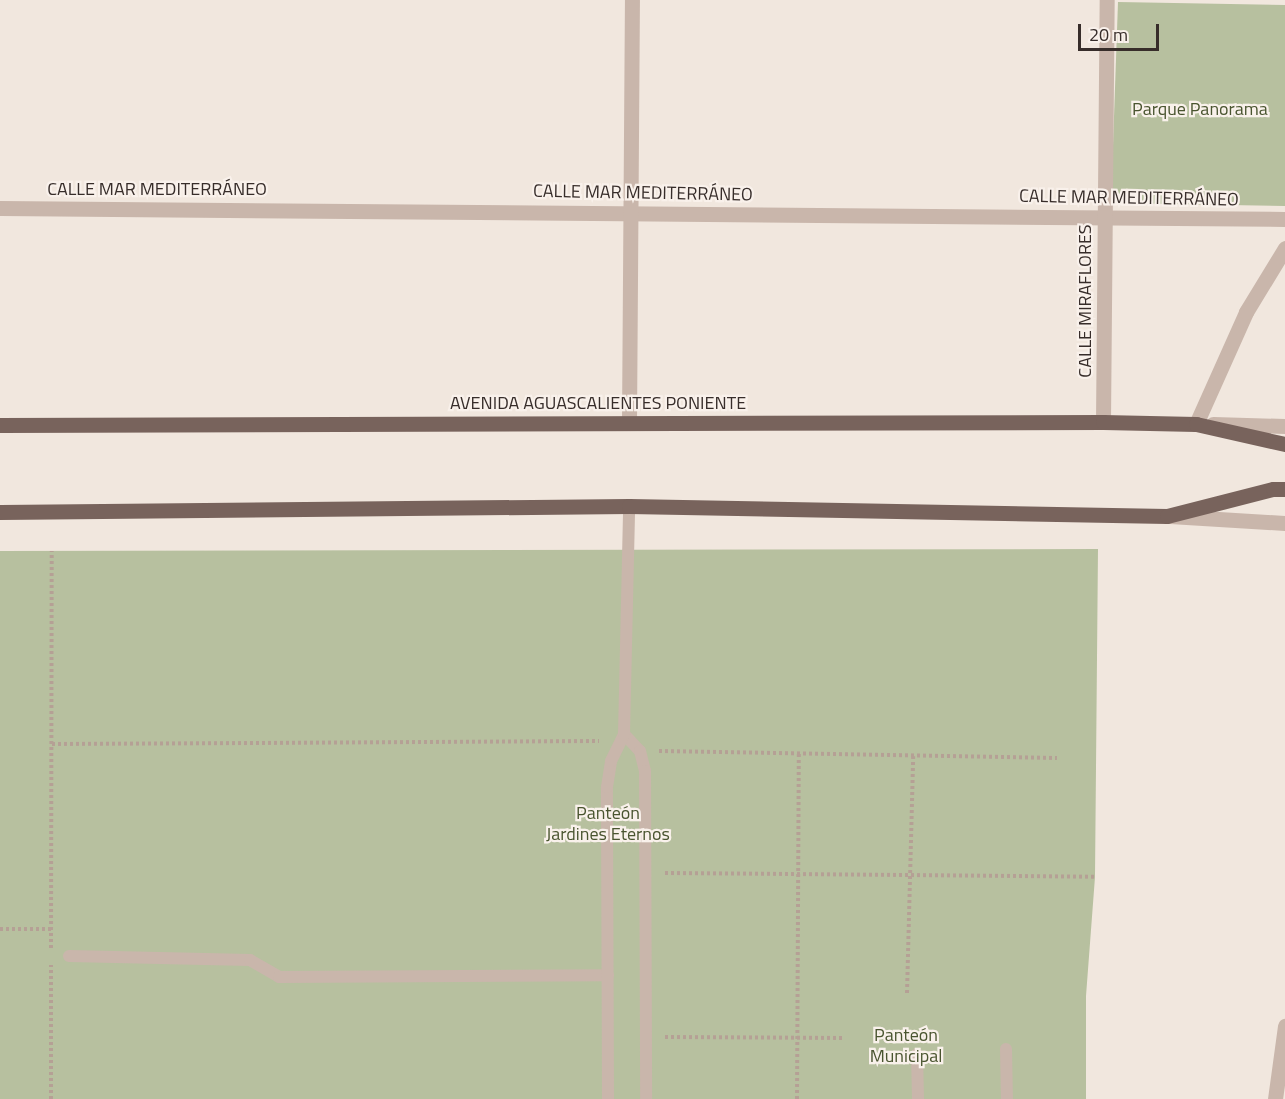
<!DOCTYPE html>
<meta charset="utf-8">
<style>
body{margin:0}
#map{position:relative;width:1285px;height:1099px;overflow:hidden;background:#f1e7de;font-family:"Titillium Web",sans-serif}
div>[style]{position:absolute}
.green>*{inset:0;background:#b7c09f}
.path>*{height:4px;margin-top:-2px;transform-origin:0;background:repeating-linear-gradient(90deg,#b5a095 0 3px,transparent 0 6px)}
.service>*{height:12px;margin:-6px;padding:0 6px;transform-origin:6px;border-radius:6px;background:#c9b6ab}
.minor>*{height:15px;margin:-7.5px;padding:0 7.5px;transform-origin:7.5px;border-radius:7.5px;background:#c9b6ab}
.tertiary>*{height:15px;margin:-7.5px;padding:0 7.5px;transform-origin:7.5px;border-radius:7.5px;background:#c9b6ab}
.primary>*{height:15px;margin:-7.5px;padding:0 7.5px;transform-origin:7.5px;border-radius:7.5px;background:#78635c}
span{translate:-50% -50%;white-space:nowrap;text-align:center;line-height:1.15;-webkit-text-stroke:4.5px #f9f1eb;paint-order:stroke}
.park-label{font-size:18px;color:#49542f}
.street-label{font-size:18px;color:#372d2a}
.scale{position:absolute;left:1078px;top:24px;width:81px;height:27px;box-sizing:border-box;border:3px solid #372d2a;border-top:0;padding-left:8px;font-size:18px;line-height:21px;white-space:nowrap;color:#372d2a;-webkit-text-stroke:4px #f9f1eb;paint-order:stroke}
</style>
<div id="map">
<div class="green">
<div style="clip-path:polygon(1118px 2px,1285px 5px,1285px 206px,1111px 203px)"></div>
<div style="clip-path:polygon(1098px 549px,1095px 877px,1086px 996px,1086px 1099px,0 1099px,0 551px)"></div>
</div>
<div class="path">
<div style="left:52px;top:744px;width:547px;rotate:-0.31deg"></div>
<div style="left:659px;top:751px;width:398px;rotate:1deg"></div>
<div style="left:665px;top:873px;width:430px;rotate:0.5deg"></div>
<div style="left:0;top:929px;width:51px"></div>
<div style="left:51px;top:948px;width:397px;rotate:-89.9deg"></div>
<div style="left:907px;top:993px;width:237px;rotate:-88.5deg"></div>
<div style="left:665px;top:1037px;width:180px;rotate:0.3deg"></div>
<div style="left:51px;top:1099px;width:134px;rotate:-90deg"></div>
<div style="left:797px;top:1099px;width:345px;rotate:-89.7deg"></div>
</div>
<div class="service">
<div style="left:624px;top:734px;width:23px;rotate:47deg"></div>
<div style="left:640px;top:751px;width:21px;rotate:76deg"></div>
<div style="left:645px;top:771px;width:328px;rotate:89.8deg"></div>
<div style="left:69px;top:956px;width:181px;rotate:1.3deg"></div>
<div style="left:250px;top:960px;width:34px;rotate:30deg"></div>
<div style="left:279px;top:977px;width:329px;rotate:-0.3deg"></div>
<div style="left:1006px;top:1049px;width:50px;rotate:88.9deg"></div>
<div style="left:917px;top:1054px;width:45px;rotate:88.7deg"></div>
<div style="left:608px;top:1099px;width:312px;rotate:-90.2deg"></div>
<div style="left:607px;top:787px;width:26px;rotate:-81deg"></div>
<div style="left:611px;top:761px;width:30px;rotate:-64deg"></div>
<div style="left:624px;top:734px;width:228px;rotate:-88.7deg"></div>
</div>
<div class="minor">
<div style="left:0;top:208px;width:1285px;rotate:0.49deg"></div>
<div style="left:629px;top:422px;width:422px;rotate:-89.6deg"></div>
<div style="left:1103px;top:422px;width:422px;rotate:-89.5deg"></div>
<div style="left:1196px;top:424px;width:123px;rotate:-65.9deg"></div>
<div style="left:1246px;top:312px;width:75px;rotate:-58.6deg"></div>
</div>
<div class="tertiary">
<div style="left:1213px;top:424px;width:72px;rotate:1.6deg"></div>
<div style="left:1170px;top:516px;width:115px;rotate:3.5deg"></div>
<div style="left:1275px;top:1099px;width:74px;rotate:-82.2deg"></div>
</div>
<div class="primary">
<div style="left:0;top:425px;width:1103px;rotate:-0.16deg"></div>
<div style="left:1103px;top:422px;width:93px;rotate:1.2deg"></div>
<div style="left:1196px;top:424px;width:91px;rotate:12.7deg"></div>
<div style="left:0;top:512px;width:629px;rotate:-0.55deg"></div>
<div style="left:629px;top:506px;width:538px;rotate:1.06deg"></div>
<div style="left:1167px;top:516px;width:109px;rotate:-14.3deg"></div>
<div style="left:1273px;top:489px;width:12px"></div>
</div>
<div class="park-label">
<span style="left:1200px;top:109px">Parque Panorama</span>
<span style="left:608px;top:824px">Panteón<br>Jardines Eternos</span>
<span style="left:906px;top:1046px">Panteón<br>Municipal</span>
</div>
<div class="street-label">
<span style="left:157px;top:189px">CALLE MAR MEDITERRÁNEO</span>
<span style="left:643px;top:193px;rotate:1deg">CALLE MAR MEDITERRÁNEO</span>
<span style="left:1129px;top:198px;rotate:1deg">CALLE MAR MEDITERRÁNEO</span>
<span style="left:1085px;top:301px;rotate:-90deg">CALLE MIRAFLORES</span>
<span style="left:598px;top:403px">AVENIDA AGUASCALIENTES PONIENTE</span>
</div>
<div class="scale">20 m</div>
</div>
